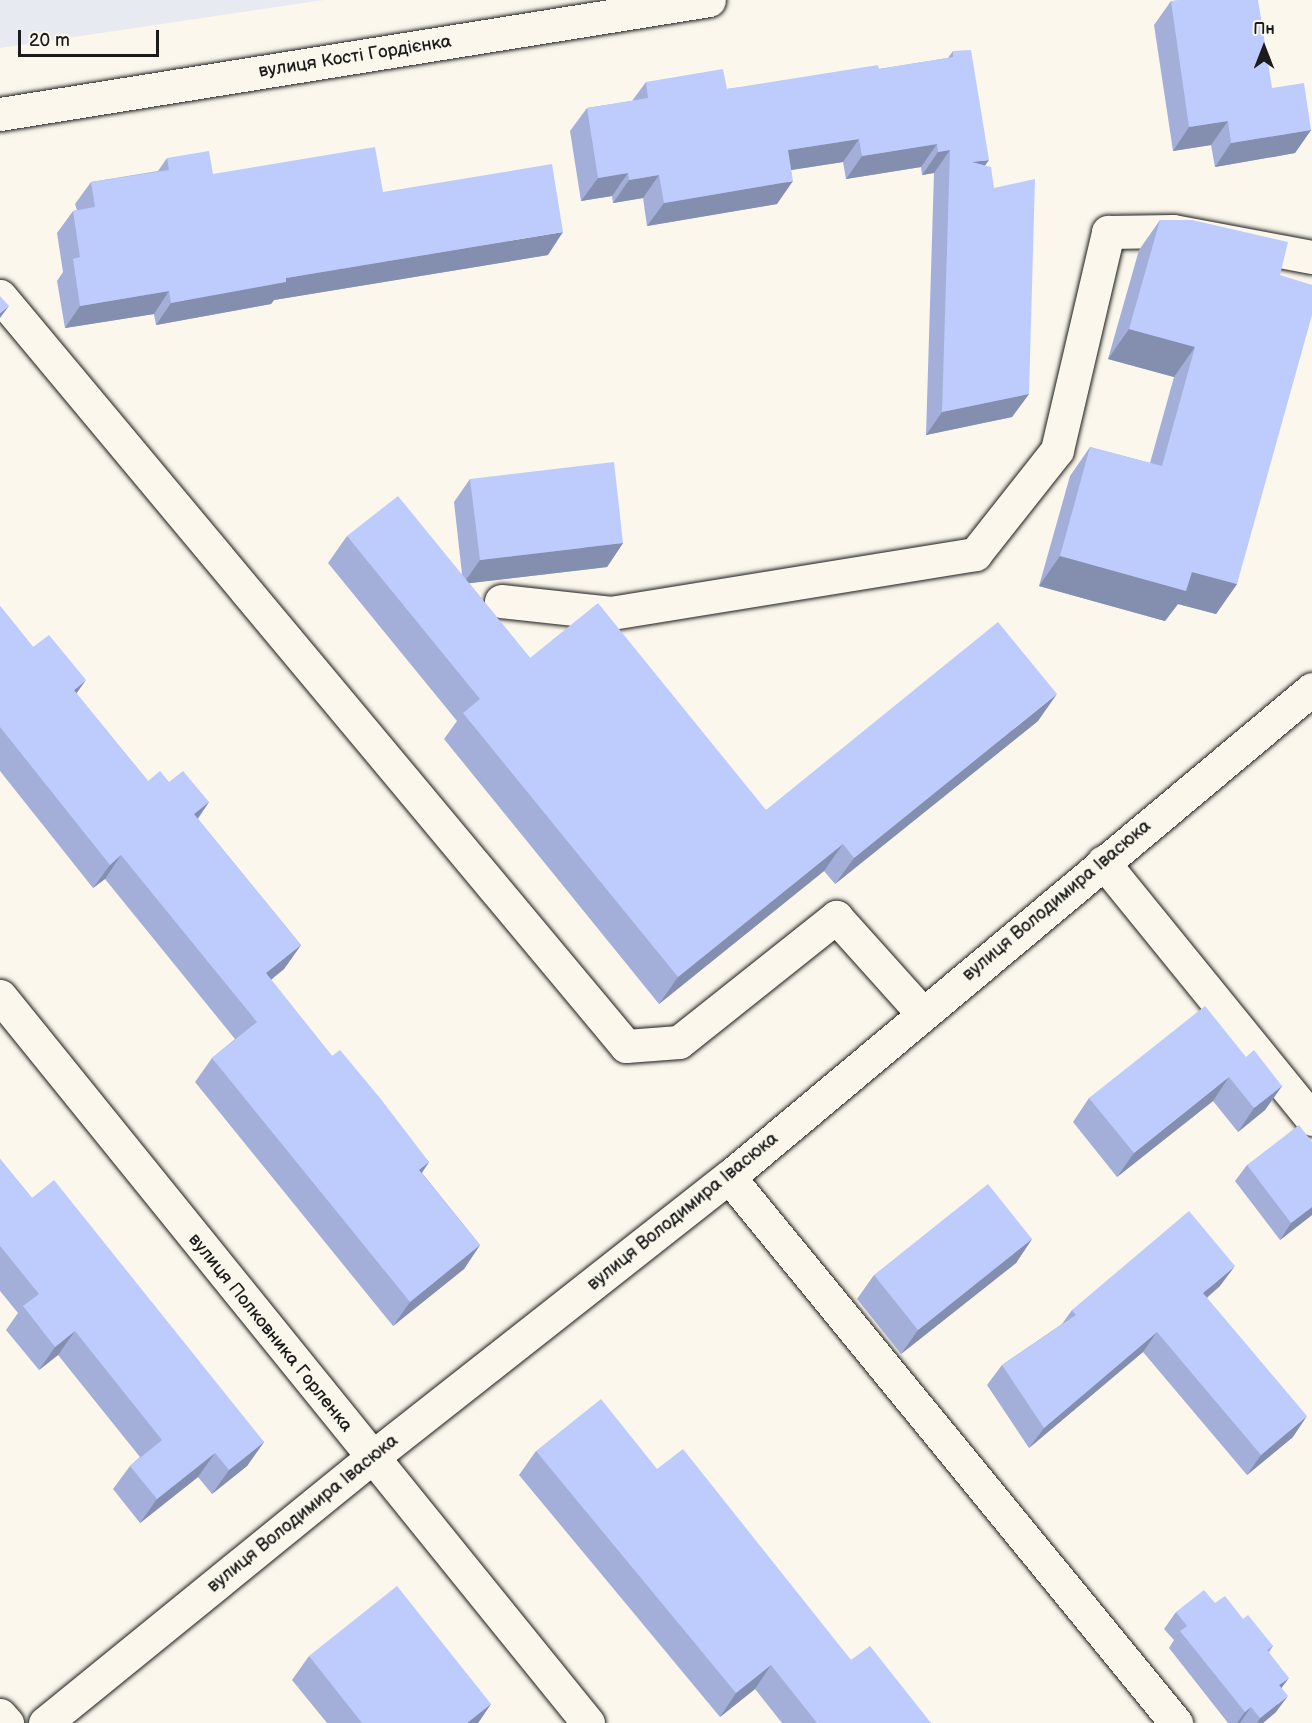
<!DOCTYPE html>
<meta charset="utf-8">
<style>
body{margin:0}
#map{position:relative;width:1312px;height:1723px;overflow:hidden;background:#fbf7ec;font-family:"Balsamiq Sans",sans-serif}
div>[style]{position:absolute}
.built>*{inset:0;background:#e8eaf1}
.roads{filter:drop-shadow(0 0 2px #1c1c1c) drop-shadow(0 0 2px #1c1c1c)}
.minor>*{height:33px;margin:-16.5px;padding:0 16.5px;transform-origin:16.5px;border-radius:16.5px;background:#fbf7ec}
.wall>*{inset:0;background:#a3afd9}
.shaded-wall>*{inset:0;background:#848fb0}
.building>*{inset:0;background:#bdccfc}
span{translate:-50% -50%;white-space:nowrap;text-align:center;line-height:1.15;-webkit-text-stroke:6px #fbf7ec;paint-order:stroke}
.street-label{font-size:18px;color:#1c1c1c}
.north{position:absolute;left:1234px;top:18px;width:60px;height:60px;-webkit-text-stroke:4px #fbf7ec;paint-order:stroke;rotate:0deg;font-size:16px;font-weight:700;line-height:24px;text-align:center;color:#1c1c1c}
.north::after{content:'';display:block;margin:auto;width:21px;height:27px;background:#1c1c1c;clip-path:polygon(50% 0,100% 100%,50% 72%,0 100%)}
.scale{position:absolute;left:18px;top:30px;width:141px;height:27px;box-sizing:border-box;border:3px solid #1c1c1c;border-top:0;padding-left:8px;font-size:18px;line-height:21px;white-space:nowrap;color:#1c1c1c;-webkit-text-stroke:4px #fbf7ec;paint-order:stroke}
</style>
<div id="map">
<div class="built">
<div style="clip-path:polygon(0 0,324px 0,0 48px)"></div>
</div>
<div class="roads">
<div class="minor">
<div style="left:0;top:114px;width:718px;rotate:-9.13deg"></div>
<div style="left:0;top:296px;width:977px;rotate:50.15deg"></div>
<div style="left:626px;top:1046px;width:53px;rotate:-4.3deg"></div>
<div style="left:679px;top:1042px;width:201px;rotate:-38.5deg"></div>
<div style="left:836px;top:917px;width:130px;rotate:48.1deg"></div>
<div style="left:501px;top:601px;width:111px;rotate:6.2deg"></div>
<div style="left:611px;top:613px;width:369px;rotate:-9.2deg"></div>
<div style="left:975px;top:554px;width:132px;rotate:-51.7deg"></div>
<div style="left:1057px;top:450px;width:224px;rotate:-76.8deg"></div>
<div style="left:1108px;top:232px;width:65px;rotate:-0.9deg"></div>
<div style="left:1173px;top:231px;width:141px;rotate:10.6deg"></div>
<div style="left:1103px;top:862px;width:331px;rotate:50.9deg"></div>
<div style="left:0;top:996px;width:935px;rotate:51.03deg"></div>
<div style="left:729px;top:1177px;width:706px;rotate:50.69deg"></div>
<div style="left:0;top:1715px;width:11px;rotate:49deg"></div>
<div style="left:45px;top:1723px;width:419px;rotate:-39.1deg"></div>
<div style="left:370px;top:1459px;width:457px;rotate:-38.2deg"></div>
<div style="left:729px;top:1177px;width:760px;rotate:-39.93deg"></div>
</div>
</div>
<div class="wall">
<div style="clip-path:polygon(1171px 1px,1272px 88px,1311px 130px,1295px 153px,1215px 167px,1211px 145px,1173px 151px,1154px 25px)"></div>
<div style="clip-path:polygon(953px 51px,985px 166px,1029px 394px,1012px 417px,926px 435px,934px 173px,922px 175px,921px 167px,846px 179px,843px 162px,791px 170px,777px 204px,647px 226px,643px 198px,613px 203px,612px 196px,581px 201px,570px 131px,587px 108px,632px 101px,646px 82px,727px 89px,879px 69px,948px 58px)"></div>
<div style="clip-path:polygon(167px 158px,213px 174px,383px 192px,548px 255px,274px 300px,271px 304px,156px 325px,154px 314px,65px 328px,57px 281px,63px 272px,57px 233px,73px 211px,77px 210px,75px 204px,91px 182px,158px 171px)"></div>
<div style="clip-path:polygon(1160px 220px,1280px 275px,1237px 584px,1216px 614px,1178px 604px,1165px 621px,1039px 586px,1070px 476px,1090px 447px,1150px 463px,1174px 377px,1108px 359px,1139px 250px)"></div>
<div style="clip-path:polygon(470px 479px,623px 543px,607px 567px,469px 583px,530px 658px,766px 810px,1038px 721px,835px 884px,824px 871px,659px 1004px,444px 739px,457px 721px,328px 563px,347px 536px,462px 574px,454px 502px)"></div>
<div style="clip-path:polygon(0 606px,33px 647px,76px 694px,148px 781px,169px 782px,209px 802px,198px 819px,301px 945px,284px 969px,271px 980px,332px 1056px,429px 1162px,422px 1173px,480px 1245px,464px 1269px,393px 1326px,195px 1082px,212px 1058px,235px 1039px,105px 879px,93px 888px,0 771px)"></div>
<div style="clip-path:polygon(1246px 1057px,1282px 1086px,1265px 1110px,1238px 1132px,1213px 1101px,1117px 1177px,1073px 1122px,1089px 1098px)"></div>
<div style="clip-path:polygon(1312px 1142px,1312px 1215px,1280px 1240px,1235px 1181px,1247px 1165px)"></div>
<div style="clip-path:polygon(0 1159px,32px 1198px,264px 1442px,247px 1466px,212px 1494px,198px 1477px,140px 1523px,113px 1489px,130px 1466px,140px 1457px,58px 1355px,39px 1370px,6px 1330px,18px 1313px,0 1291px)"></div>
<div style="clip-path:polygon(1032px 1239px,1016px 1263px,901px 1354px,857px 1299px,874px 1275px)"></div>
<div style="clip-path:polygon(1220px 1286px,1207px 1298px,1293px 1437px,1247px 1475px,1143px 1352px,1029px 1448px,987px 1385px,1002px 1365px,1062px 1324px,1072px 1310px)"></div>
<div style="clip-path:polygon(536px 1451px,657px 1469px,851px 1660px,931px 1723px,782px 1723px,755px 1689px,720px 1717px,519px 1475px)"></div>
<div style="clip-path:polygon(1215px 1603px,1243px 1619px,1273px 1646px,1269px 1652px,1282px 1688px,1276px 1712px,1263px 1723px,1228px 1723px,1169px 1648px,1174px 1640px,1164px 1629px,1176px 1612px)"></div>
<div style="clip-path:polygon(309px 1656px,491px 1704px,478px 1723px,327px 1723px,292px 1680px)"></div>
</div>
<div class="shaded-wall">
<div style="clip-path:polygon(1228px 121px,1211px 145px,1173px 151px,1189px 127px)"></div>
<div style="clip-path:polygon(1311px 130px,1295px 153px,1215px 167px,1231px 143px)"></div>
<div style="clip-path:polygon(859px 139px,843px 162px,772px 173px,788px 150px)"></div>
<div style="clip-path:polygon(937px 144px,921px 167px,846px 179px,862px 156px)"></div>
<div style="clip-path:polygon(950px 150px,934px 173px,922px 175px,938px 152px)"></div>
<div style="clip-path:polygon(989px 160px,973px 183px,972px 162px)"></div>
<div style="clip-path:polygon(628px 173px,612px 196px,581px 201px,598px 178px)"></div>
<div style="clip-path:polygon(659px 175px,643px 198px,613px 203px,629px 180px)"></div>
<div style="clip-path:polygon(793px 181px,777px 204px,647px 226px,664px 203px)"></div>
<div style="clip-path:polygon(563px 232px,548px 255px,274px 300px,271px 304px,156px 325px,171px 303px,286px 278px)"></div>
<div style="clip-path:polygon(169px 291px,154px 314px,65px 328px,80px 306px)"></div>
<div style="clip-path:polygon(9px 306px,0 318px,0 313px)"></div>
<div style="clip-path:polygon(1129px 329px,1195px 347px,1174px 377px,1108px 359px)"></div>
<div style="clip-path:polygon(1029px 394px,1012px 417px,926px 435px,942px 412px)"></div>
<div style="clip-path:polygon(623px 543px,607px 567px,463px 584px,480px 560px)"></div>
<div style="clip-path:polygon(1060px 556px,1192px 572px,1237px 584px,1216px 614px,1178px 604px,1165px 621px,1039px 586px)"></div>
<div style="clip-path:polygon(86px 680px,69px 704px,74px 690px)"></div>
<div style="clip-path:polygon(1057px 694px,1038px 721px,835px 884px,854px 858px)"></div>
<div style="clip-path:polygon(209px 802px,192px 826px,194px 814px)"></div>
<div style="clip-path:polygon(843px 844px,824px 871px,659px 1004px,678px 977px)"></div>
<div style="clip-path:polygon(121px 855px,105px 879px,93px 888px,110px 865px)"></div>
<div style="clip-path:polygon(301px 945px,284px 969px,249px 997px,266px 973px)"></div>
<div style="clip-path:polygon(1229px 1077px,1213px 1101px,1117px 1177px,1134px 1153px)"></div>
<div style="clip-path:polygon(1282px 1086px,1265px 1110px,1238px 1132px,1254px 1108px)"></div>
<div style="clip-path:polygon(429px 1162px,413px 1185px,419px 1170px)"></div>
<div style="clip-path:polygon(1312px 1207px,1312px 1215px,1280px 1240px,1291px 1223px)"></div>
<div style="clip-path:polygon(1032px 1239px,1016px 1263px,901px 1354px,918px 1330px)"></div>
<div style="clip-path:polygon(480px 1245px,464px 1269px,393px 1326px,410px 1302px)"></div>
<div style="clip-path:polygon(1235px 1266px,1220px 1286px,1188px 1313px,1203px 1293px)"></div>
<div style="clip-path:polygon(75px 1331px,58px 1355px,39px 1370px,55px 1347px)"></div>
<div style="clip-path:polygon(1157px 1332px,1143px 1352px,1029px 1448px,1044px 1428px)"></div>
<div style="clip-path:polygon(1307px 1416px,1293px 1437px,1247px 1475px,1261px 1455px)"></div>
<div style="clip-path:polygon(264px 1442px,247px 1466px,212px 1494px,229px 1470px)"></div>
<div style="clip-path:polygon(215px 1453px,198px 1477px,140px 1523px,157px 1499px)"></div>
<div style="clip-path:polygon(771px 1665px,755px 1689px,720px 1717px,736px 1693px)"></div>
<div style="clip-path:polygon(1289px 1678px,1277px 1694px,1279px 1685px)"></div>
<div style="clip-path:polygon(1288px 1696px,1276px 1712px,1263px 1723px,1257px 1723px,1260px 1718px)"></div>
<div style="clip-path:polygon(491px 1704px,478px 1723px,467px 1723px)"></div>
<div style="clip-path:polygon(1251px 1707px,1240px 1723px,1237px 1723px,1245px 1712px)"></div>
</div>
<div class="building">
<div style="clip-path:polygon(1178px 0,1258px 0,1272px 88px,1304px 83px,1311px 130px,1231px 143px,1228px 121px,1189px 127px,1171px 1px)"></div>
<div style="clip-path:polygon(971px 50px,989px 160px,972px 162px,991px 167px,994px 188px,1035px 179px,1029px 394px,942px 412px,950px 150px,938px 152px,937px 144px,862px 156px,859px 139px,788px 150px,793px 181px,664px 203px,659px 175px,629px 180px,628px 173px,598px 178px,587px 108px,648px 98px,646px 82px,723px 69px,727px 89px,878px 65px,879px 69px,953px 57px,953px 51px)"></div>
<div style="clip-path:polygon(375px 147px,383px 192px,552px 164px,563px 232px,286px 278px,286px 282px,171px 303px,169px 291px,80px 306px,73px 259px,80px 257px,73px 211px,95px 207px,91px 182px,169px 170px,167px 158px,209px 151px,213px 174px)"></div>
<div style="clip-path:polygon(1160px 220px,1192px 220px,1288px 242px,1280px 275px,1312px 285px,1312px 315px,1237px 584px,1192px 572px,1186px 591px,1060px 556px,1090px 447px,1162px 466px,1195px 347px,1129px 329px)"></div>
<div style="clip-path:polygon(0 296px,9px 306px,0 313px)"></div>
<div style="clip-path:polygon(614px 462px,623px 543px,480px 560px,470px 479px)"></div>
<div style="clip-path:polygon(398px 496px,530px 658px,598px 603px,766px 810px,998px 622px,1057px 694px,854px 858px,843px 844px,678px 977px,463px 713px,480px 699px,347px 536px)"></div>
<div style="clip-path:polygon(0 606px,33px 647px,49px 635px,86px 680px,74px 690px,148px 781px,160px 771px,169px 782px,183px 771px,209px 802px,194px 814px,301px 945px,266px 973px,332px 1056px,340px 1050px,380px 1098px,429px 1162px,419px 1170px,480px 1245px,410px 1302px,212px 1058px,257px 1022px,121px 855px,110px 865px,0 727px)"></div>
<div style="clip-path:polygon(1205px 1006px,1246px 1057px,1254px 1050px,1282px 1086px,1254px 1108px,1229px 1077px,1134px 1153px,1089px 1098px)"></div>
<div style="clip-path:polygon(1299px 1125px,1312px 1142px,1312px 1207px,1291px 1223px,1247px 1165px)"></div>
<div style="clip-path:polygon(0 1159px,32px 1198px,54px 1180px,264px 1442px,229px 1470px,215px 1453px,157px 1499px,130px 1466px,162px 1440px,75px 1331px,55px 1347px,23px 1306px,39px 1294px,0 1246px)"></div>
<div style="clip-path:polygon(988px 1184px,1032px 1239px,918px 1330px,874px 1275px)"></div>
<div style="clip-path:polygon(1189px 1211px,1235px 1266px,1203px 1293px,1307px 1416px,1261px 1455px,1157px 1332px,1044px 1428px,1002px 1365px,1076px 1315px,1072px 1310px)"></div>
<div style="clip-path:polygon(601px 1399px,657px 1469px,683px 1449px,851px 1660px,870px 1646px,931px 1723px,817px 1723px,771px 1665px,736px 1693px,536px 1451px)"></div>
<div style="clip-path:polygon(397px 1586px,491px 1704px,467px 1723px,362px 1723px,309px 1656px)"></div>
<div style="clip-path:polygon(1204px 1590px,1215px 1603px,1225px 1596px,1243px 1619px,1248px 1615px,1273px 1646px,1267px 1650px,1289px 1678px,1279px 1685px,1288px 1696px,1260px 1718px,1251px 1707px,1245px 1712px,1180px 1631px,1187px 1626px,1176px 1612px)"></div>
</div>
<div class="street-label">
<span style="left:355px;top:57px;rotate:-9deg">вулиця Кості Гордієнка</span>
<span style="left:1057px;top:901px;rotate:-40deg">вулиця Володимира Івасюка</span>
<span style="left:683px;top:1212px;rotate:-39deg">вулиця Володимира Івасюка</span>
<span style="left:270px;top:1333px;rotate:51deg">вулиця Полковника Горленка</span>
<span style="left:303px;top:1514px;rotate:-39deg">вулиця Володимира Івасюка</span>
</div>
<div class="north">Пн</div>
<div class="scale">20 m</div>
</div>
